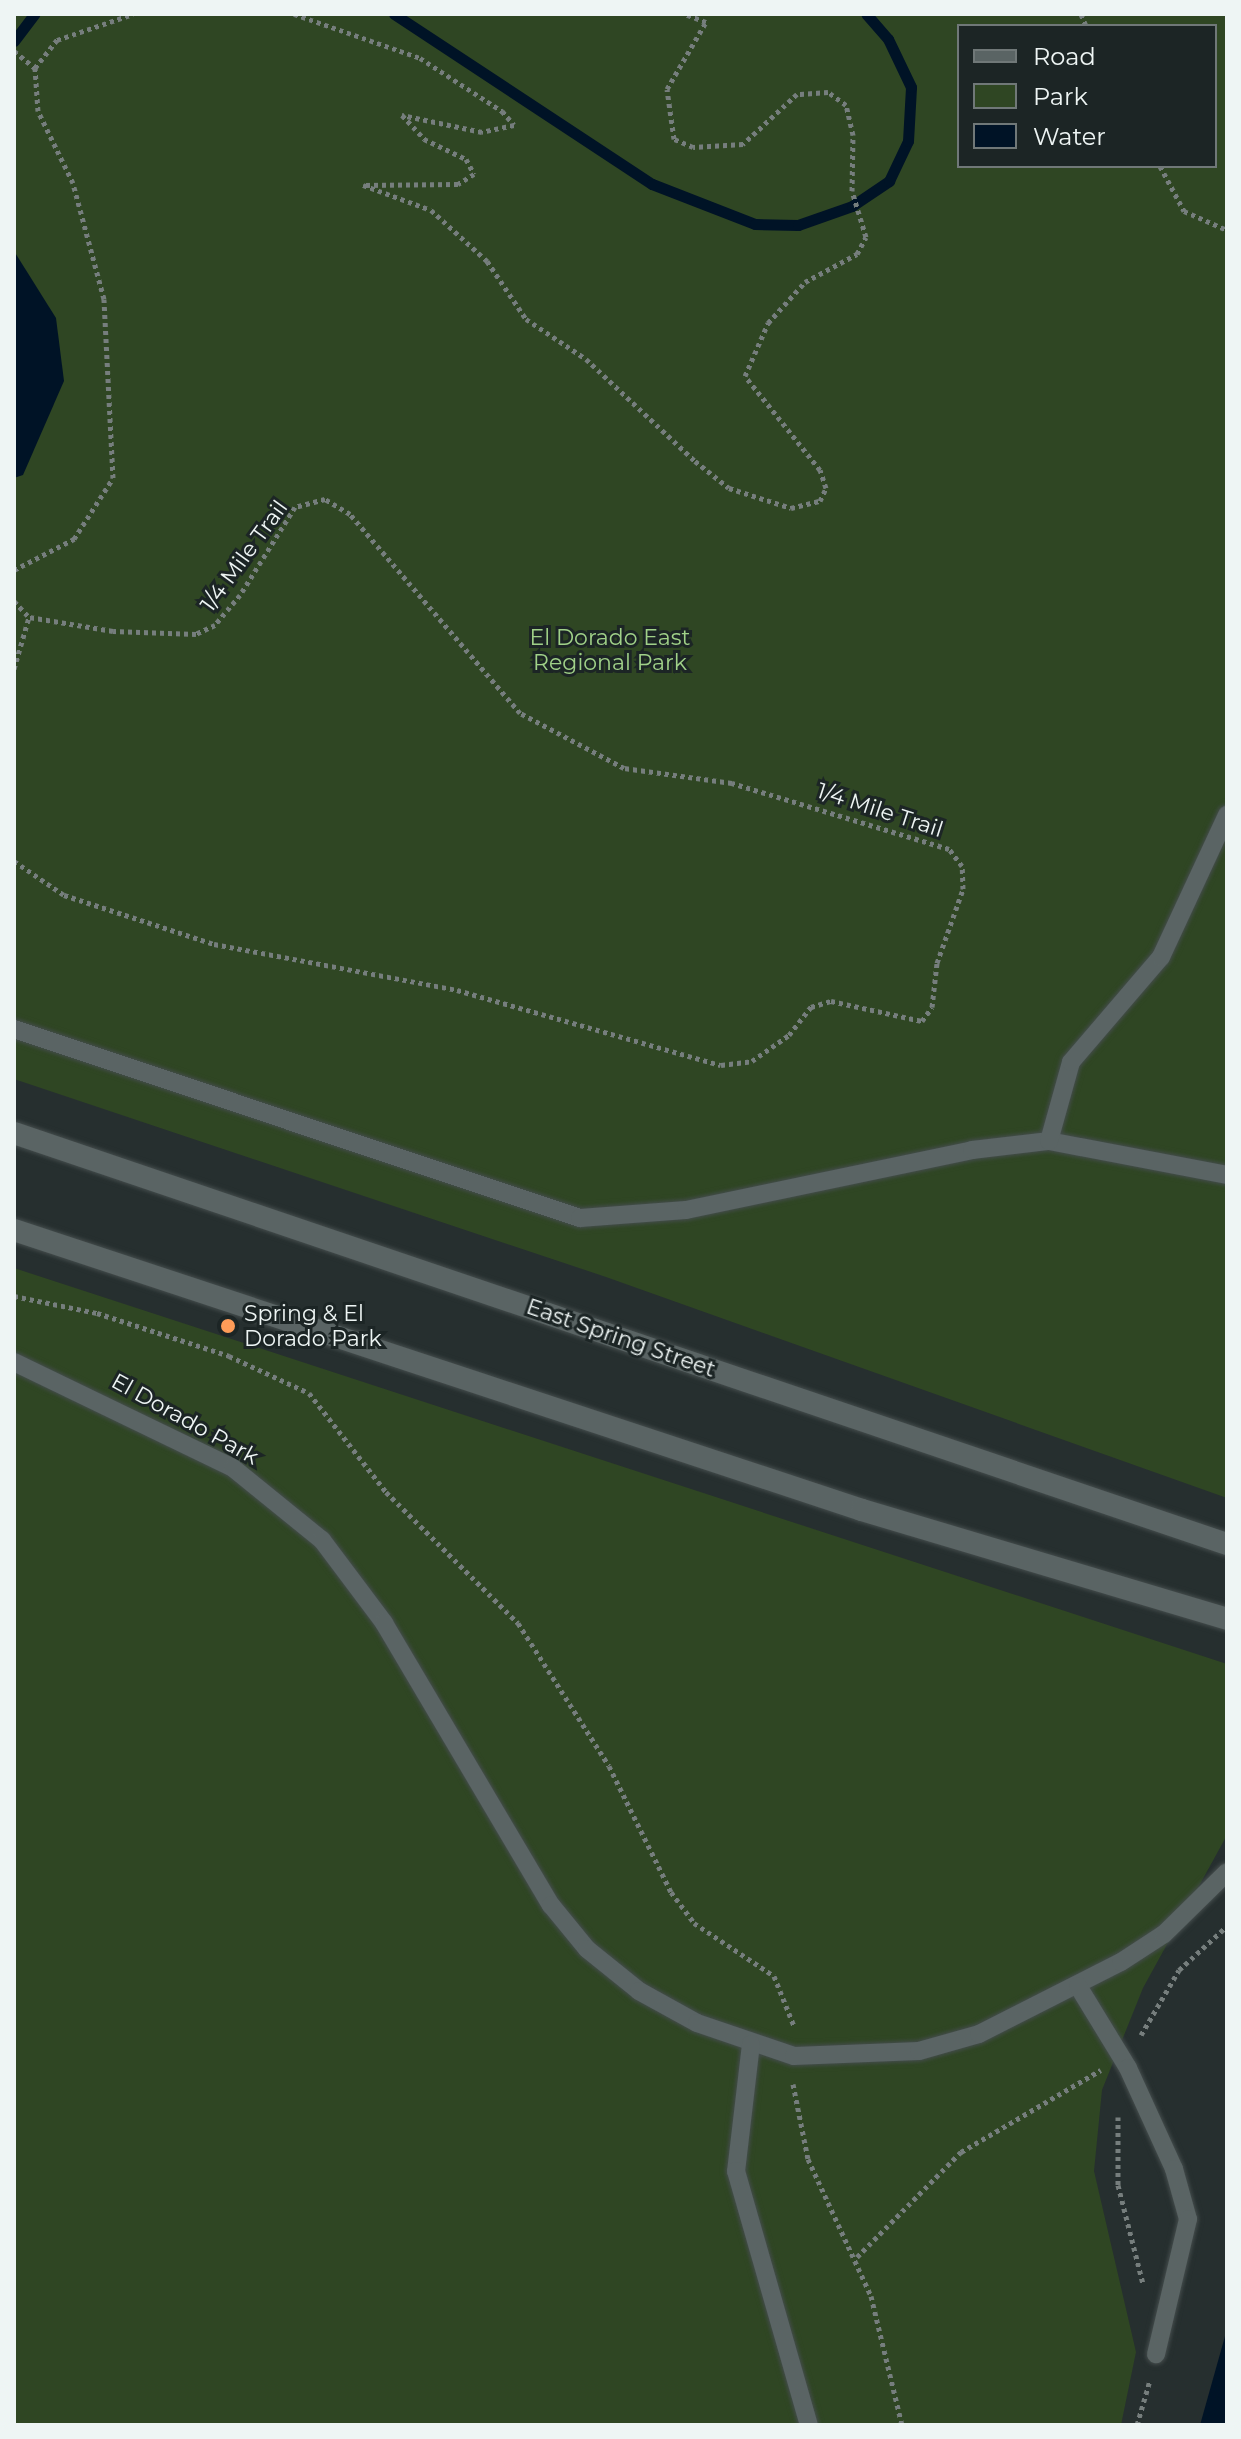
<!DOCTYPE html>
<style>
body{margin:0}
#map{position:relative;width:1241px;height:2439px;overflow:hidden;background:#262f2f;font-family:Montserrat,sans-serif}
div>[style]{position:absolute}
.green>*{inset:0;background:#2f4623}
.water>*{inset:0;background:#001326}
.stream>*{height:11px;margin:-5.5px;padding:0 5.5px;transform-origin:5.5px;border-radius:5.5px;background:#001326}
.path>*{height:5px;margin-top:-2.5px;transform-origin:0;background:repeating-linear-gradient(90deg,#767e7d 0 4px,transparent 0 8px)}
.roads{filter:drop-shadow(0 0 2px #444c4c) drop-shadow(0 0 2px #444c4c)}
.service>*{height:18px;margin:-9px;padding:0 9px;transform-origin:9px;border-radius:9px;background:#5a6464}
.secondary>*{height:22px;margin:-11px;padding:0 11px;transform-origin:11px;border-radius:11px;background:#5a6464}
.dots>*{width:22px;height:22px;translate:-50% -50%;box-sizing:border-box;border:4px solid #1c2525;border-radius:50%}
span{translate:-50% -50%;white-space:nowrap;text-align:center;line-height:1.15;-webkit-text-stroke:6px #1c2525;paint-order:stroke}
.street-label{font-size:22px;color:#eef5f4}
.park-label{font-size:22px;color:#a0d188}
.poi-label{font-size:22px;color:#eef5f4}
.left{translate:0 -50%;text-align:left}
.frame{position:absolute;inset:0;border:16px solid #eef5f4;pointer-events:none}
.legend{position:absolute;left:957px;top:24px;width:260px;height:144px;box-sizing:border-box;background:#1c2525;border:2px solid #707878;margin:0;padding:10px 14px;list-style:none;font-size:24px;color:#eef5f4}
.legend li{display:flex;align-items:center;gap:16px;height:40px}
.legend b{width:40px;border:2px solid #707878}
</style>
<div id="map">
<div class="green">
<div style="clip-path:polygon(evenodd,14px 14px,1227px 14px,1227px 1498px,606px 1277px,14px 1079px,14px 14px,959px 26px,1215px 26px,1215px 166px,959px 166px,959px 26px)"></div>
<div style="clip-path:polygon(14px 1268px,1227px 1664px,1227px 1835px,1143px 1988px,1102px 2090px,1094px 2171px,1136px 2352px,1121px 2425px,14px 2425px)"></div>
</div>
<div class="water">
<div style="clip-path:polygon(14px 251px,56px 318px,64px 381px,23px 475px,14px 478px)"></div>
<div style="clip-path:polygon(1227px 2329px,1227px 2425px,1200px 2425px)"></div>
</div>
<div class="stream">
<div style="left:394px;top:14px;width:309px;rotate:33.4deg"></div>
<div style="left:652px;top:184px;width:110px;rotate:21.2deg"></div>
<div style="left:755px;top:224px;width:43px;rotate:1.3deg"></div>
<div style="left:798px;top:225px;width:57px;rotate:-19.4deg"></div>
<div style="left:852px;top:206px;width:45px;rotate:-34deg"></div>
<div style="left:889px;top:181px;width:44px;rotate:-64.6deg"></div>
<div style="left:908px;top:141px;width:54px;rotate:-86.8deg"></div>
<div style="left:911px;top:87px;width:53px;rotate:-115.6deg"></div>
<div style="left:888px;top:39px;width:33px;rotate:-131deg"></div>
<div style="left:14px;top:41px;width:34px;rotate:-53deg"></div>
</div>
<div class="path">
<div style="left:294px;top:14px;width:133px;rotate:19.2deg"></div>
<div style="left:420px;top:58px;width:98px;rotate:32.9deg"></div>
<div style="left:502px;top:111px;width:18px;rotate:49deg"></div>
<div style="left:514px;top:125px;width:33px;rotate:168deg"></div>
<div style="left:482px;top:132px;width:82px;rotate:-168deg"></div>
<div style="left:402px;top:115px;width:33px;rotate:47deg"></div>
<div style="left:424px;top:139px;width:47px;rotate:25.5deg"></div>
<div style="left:466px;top:159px;width:17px;rotate:62deg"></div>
<div style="left:474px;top:174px;width:19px;rotate:148deg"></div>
<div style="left:458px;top:184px;width:95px;rotate:179.4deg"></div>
<div style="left:363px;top:185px;width:72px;rotate:20.2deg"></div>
<div style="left:431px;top:210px;width:76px;rotate:42.3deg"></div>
<div style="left:487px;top:261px;width:70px;rotate:56.1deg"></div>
<div style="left:526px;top:319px;width:72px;rotate:33.7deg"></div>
<div style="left:586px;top:359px;width:149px;rotate:43.1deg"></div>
<div style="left:695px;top:461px;width:43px;rotate:38.5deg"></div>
<div style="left:729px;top:488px;width:65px;rotate:17.9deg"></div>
<div style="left:791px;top:508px;width:30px;rotate:-14deg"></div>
<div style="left:820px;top:501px;width:14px;rotate:-65deg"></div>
<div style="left:826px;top:488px;width:19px;rotate:-108deg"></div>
<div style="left:820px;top:470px;width:120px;rotate:-128.6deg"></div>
<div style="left:745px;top:376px;width:58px;rotate:-66.5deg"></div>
<div style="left:768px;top:323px;width:55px;rotate:-47.9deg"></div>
<div style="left:805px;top:282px;width:59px;rotate:-28.3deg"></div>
<div style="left:857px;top:254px;width:19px;rotate:-62deg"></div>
<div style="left:866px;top:237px;width:48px;rotate:-106.9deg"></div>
<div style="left:852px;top:191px;width:56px;rotate:-89deg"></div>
<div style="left:853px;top:135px;width:31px;rotate:-103deg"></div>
<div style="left:846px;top:105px;width:22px;rotate:-144deg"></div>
<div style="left:828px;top:92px;width:31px;rotate:176deg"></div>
<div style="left:797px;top:94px;width:74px;rotate:137.2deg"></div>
<div style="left:743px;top:144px;width:50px;rotate:176.6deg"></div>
<div style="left:693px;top:147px;width:21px;rotate:-157deg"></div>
<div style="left:674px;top:139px;width:50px;rotate:-98deg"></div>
<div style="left:667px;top:89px;width:78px;rotate:-59.8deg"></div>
<div style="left:706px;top:22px;width:22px;rotate:-159deg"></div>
<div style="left:1081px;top:14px;width:13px;rotate:67deg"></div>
<div style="left:14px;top:51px;width:27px;rotate:39deg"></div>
<div style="left:1160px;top:166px;width:51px;rotate:61.9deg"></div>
<div style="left:1184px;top:211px;width:47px;rotate:23.8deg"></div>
<div style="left:14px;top:570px;width:68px;rotate:-27.3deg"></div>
<div style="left:74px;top:539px;width:72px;rotate:-57.4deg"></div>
<div style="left:113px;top:478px;width:179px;rotate:-92.9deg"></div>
<div style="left:104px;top:299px;width:120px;rotate:-105deg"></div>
<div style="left:73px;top:183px;width:80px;rotate:-115.9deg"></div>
<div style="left:38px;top:111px;width:43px;rotate:-94deg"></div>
<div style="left:35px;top:68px;width:36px;rotate:-52deg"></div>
<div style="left:57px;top:40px;width:80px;rotate:-18.9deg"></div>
<div style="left:14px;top:601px;width:22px;rotate:47deg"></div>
<div style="left:14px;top:669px;width:54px;rotate:-73.9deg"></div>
<div style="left:14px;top:861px;width:60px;rotate:34.2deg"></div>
<div style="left:64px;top:895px;width:158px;rotate:18.1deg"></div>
<div style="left:214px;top:944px;width:247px;rotate:10.7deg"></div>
<div style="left:457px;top:990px;width:274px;rotate:15.9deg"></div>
<div style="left:721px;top:1065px;width:31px;rotate:-7deg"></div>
<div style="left:752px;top:1061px;width:45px;rotate:-35.1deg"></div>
<div style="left:789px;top:1035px;width:36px;rotate:-52deg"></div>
<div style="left:811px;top:1007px;width:21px;rotate:-17deg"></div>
<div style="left:831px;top:1001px;width:93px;rotate:12.4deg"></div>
<div style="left:922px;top:1021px;width:17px;rotate:-54deg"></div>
<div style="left:932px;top:1007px;width:44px;rotate:-83.5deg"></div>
<div style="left:937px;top:963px;width:78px;rotate:-70.6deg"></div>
<div style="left:963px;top:889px;width:23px;rotate:-92deg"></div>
<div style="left:962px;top:866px;width:21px;rotate:-127deg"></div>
<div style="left:949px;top:849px;width:227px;rotate:-163.1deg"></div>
<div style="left:732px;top:783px;width:109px;rotate:-172.1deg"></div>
<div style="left:624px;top:768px;width:118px;rotate:-152.1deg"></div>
<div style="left:520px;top:713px;width:262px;rotate:-130.5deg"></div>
<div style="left:350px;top:514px;width:29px;rotate:-149deg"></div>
<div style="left:325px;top:499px;width:31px;rotate:165deg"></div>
<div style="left:295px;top:507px;width:104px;rotate:122deg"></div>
<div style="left:240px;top:595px;width:39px;rotate:130deg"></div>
<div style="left:215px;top:625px;width:21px;rotate:155deg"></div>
<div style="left:196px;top:634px;width:83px;rotate:-177.9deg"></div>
<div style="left:113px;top:631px;width:85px;rotate:-170.5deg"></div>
<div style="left:14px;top:1296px;width:85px;rotate:11.6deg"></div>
<div style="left:97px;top:1313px;width:139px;rotate:18deg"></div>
<div style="left:229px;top:1356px;width:88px;rotate:24.8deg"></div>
<div style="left:309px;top:1393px;width:125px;rotate:52.1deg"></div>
<div style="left:386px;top:1492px;width:186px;rotate:44.8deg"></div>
<div style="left:518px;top:1623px;width:169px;rotate:57.5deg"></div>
<div style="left:609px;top:1766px;width:140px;rotate:63.8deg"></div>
<div style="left:671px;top:1892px;width:39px;rotate:53deg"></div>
<div style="left:694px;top:1923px;width:96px;rotate:33.5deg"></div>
<div style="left:774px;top:1976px;width:54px;rotate:68.2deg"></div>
<div style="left:1141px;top:2035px;width:75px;rotate:-59.7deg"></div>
<div style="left:1179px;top:1970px;width:65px;rotate:-42.5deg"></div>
<div style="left:793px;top:2084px;width:76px;rotate:78.7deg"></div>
<div style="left:808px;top:2159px;width:151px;rotate:65.3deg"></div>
<div style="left:871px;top:2296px;width:133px;rotate:76.5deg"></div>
<div style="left:1118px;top:2117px;width:68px;rotate:90deg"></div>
<div style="left:1118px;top:2185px;width:102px;rotate:75.8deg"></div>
<div style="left:857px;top:2257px;width:148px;rotate:-45.3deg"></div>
<div style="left:961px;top:2152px;width:162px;rotate:-30.4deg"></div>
<div style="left:1137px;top:2425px;width:47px;rotate:-73.9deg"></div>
</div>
<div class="roads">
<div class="service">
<div style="left:14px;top:1029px;width:597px;rotate:18.47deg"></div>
<div style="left:580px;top:1218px;width:106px;rotate:-4.3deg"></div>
<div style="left:686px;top:1210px;width:292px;rotate:-11.8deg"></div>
<div style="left:972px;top:1150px;width:78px;rotate:-6.7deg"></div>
<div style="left:1049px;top:1141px;width:181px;rotate:10.8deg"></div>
<div style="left:1049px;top:1141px;width:82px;rotate:-74.4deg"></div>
<div style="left:1071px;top:1062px;width:138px;rotate:-49.4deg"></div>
<div style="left:1161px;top:957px;width:157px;rotate:-65.1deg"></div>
<div style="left:14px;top:1362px;width:243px;rotate:25.8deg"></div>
<div style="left:233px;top:1468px;width:114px;rotate:39deg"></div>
<div style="left:322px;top:1540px;width:104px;rotate:53.2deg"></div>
<div style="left:384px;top:1623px;width:328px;rotate:59.4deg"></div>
<div style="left:551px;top:1905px;width:57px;rotate:50.7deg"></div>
<div style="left:587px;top:1949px;width:67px;rotate:38.9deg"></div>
<div style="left:639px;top:1991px;width:66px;rotate:28.9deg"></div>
<div style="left:697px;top:2023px;width:102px;rotate:18.8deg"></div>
<div style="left:794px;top:2056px;width:125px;rotate:-2.3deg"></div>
<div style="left:919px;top:2051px;width:62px;rotate:-15.8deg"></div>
<div style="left:979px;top:2034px;width:159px;rotate:-26.9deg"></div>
<div style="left:1121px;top:1962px;width:51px;rotate:-33.1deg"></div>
<div style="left:1164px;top:1934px;width:88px;rotate:-44.5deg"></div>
<div style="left:1078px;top:1986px;width:96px;rotate:58.6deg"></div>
<div style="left:1128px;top:2068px;width:111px;rotate:65.5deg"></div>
<div style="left:1174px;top:2169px;width:52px;rotate:74.4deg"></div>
<div style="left:1188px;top:2219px;width:139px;rotate:103.3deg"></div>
<div style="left:751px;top:2044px;width:128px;rotate:96.7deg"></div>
<div style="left:736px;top:2171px;width:264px;rotate:74deg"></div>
</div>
<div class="secondary">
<div style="left:14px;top:1133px;width:1281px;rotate:18.72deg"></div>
<div style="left:14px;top:1230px;width:893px;rotate:18.27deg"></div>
<div style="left:862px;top:1510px;width:381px;rotate:16.6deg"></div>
</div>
</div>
<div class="dots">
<div style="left:228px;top:1326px;background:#fe9c58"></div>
</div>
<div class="street-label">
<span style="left:244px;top:556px;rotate:-54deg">1/4 Mile Trail</span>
<span style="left:880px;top:810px;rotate:18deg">1/4 Mile Trail</span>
<span style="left:621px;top:1338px;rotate:19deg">East Spring Street</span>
<span style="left:185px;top:1419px;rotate:29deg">El Dorado Park</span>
</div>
<div class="park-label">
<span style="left:610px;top:650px">El Dorado East<br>Regional Park</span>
</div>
<div class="poi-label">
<span class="left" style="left:244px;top:1326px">Spring &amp; El<br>Dorado Park</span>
</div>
<div class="frame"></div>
<ul class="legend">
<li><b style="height:10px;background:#5a6464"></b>Road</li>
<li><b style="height:22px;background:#2f4623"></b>Park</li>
<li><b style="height:22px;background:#001326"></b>Water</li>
</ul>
</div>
